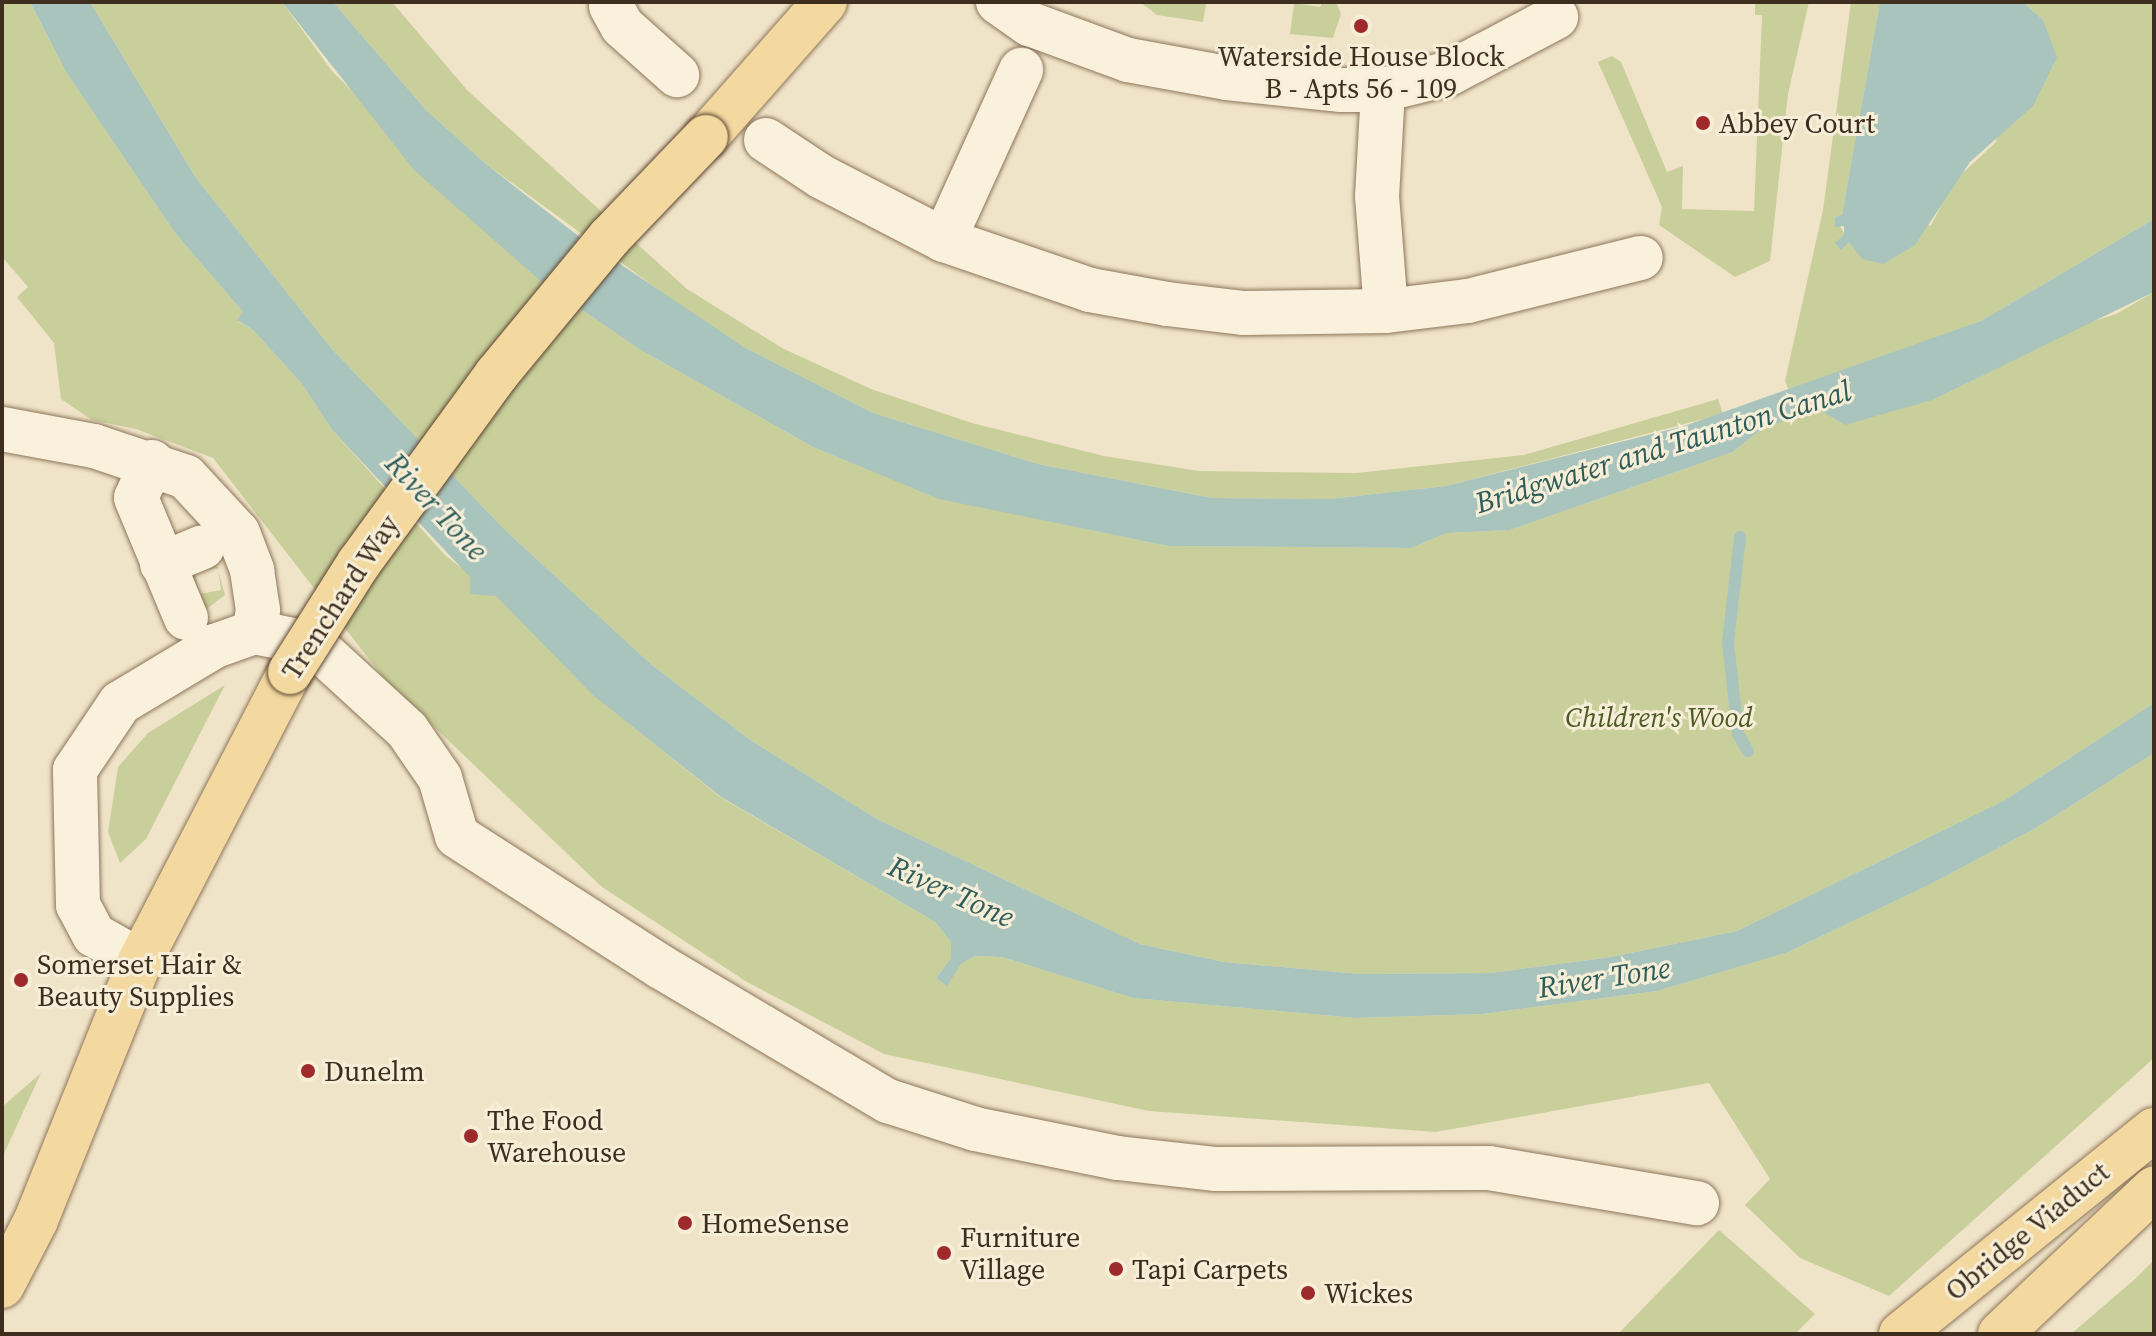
<!DOCTYPE html>
<style>
body{margin:0}
#map{position:relative;width:2156px;height:1336px;overflow:hidden;background:#f0e4c8;font-family:"Source Serif 4",serif}
div>[style]{position:absolute}
.green>*{inset:0;background:#c9cf9b}
.water>*{inset:0;background:#a9c4bc}
.stream>*{height:12px;margin:-6px;padding:0 6px;transform-origin:6px;border-radius:6px;background:#a9c4bc}
.roads{filter:drop-shadow(0 0 2px #8d765c) drop-shadow(0 0 2px #8d765c)}
.minor>*{height:44px;margin:-22px;padding:0 22px;transform-origin:22px;border-radius:22px;background:#faf1dc}
.major>*{height:44px;margin:-22px;padding:0 22px;transform-origin:22px;border-radius:22px;background:#f3d9a0}
.bridges{filter:drop-shadow(0 0 2px #5b4430) drop-shadow(0 0 2px #5b4430)}
.major-bridge>*{height:44px;margin:-22px;padding:0 22px;transform-origin:22px;border-radius:22px;background:#f3d9a0}
.dots>*{width:22px;height:22px;translate:-50% -50%;box-sizing:border-box;border:4px solid #f7eed8;border-radius:50%}
span{translate:-50% -50%;white-space:nowrap;text-align:center;line-height:1.15;-webkit-text-stroke:6px #f7eed8;paint-order:stroke}
.poi-label{font-size:28px;color:#3d2e20}
.left{translate:0 -50%;text-align:left}
.street-label{font-size:28px;color:#3d2e20}
.park-label{font-size:28px;color:#4d5a26;font-style:italic}
.water-label{font-size:30px;color:#2f5d5a;font-style:italic}
.frame{position:absolute;inset:0;border:4px solid #3d2e20;pointer-events:none}
</style>
<div id="map">
<div class="green">
<div style="clip-path:polygon(2px 2px,30px 2px,66px 72px,127px 162px,175px 233px,243px 312px,238px 321px,253px 330px,302px 384px,333px 431px,445px 555px,496px 595px,594px 695px,720px 797px,935px 922px,951px 942px,951px 958px,936px 978px,946px 985px,961px 964px,975px 956px,1002px 957px,1133px 998px,1355px 1018px,1483px 1014px,1657px 991px,1786px 953px,1931px 884px,2036px 828px,2154px 753px,2154px 1058px,1889px 1296px,1800px 1258px,1745px 1205px,1770px 1179px,1709px 1083px,1436px 1132px,1149px 1111px,884px 1054px,747px 982px,602px 887px,386px 681px,213px 458px,136px 429px,92px 420px,61px 399px,54px 343px,17px 297px,28px 287px,2px 257px)"></div>
<div style="clip-path:polygon(90px 2px,282px 2px,332px 71px,543px 283px,639px 349px,813px 447px,939px 498px,1168px 546px,1411px 548px,1447px 533px,1510px 530px,1733px 452px,1764px 427px,2116px 314px,2154px 292px,2154px 703px,2005px 800px,1737px 931px,1611px 957px,1490px 973px,1361px 974px,1224px 962px,1140px 944px,877px 819px,749px 739px,652px 665px,505px 530px,332px 349px,196px 178px)"></div>
<div style="clip-path:polygon(333px 2px,392px 2px,467px 90px,687px 289px,784px 349px,871px 389px,972px 423px,1104px 456px,1199px 471px,1356px 473px,1524px 455px,1718px 399px,1723px 414px,1446px 486px,1330px 499px,1212px 498px,1038px 464px,873px 413px,744px 347px,667px 296px,486px 164px,426px 110px)"></div>
<div style="clip-path:polygon(1140px 2px,1206px 4px,1203px 22px,1157px 15px)"></div>
<div style="clip-path:polygon(1322px 2px,1336px 2px,1341px 14px,1333px 38px,1290px 34px,1294px 3px,1320px 7px)"></div>
<div style="clip-path:polygon(1755px 2px,1809px 2px,1788px 94px,1770px 261px,1735px 277px,1659px 225px,1662px 207px,1598px 62px,1612px 56px,1621px 62px,1667px 172px,1683px 166px,1682px 209px,1754px 211px,1762px 15px,1755px 15px)"></div>
<div style="clip-path:polygon(1851px 2px,1880px 2px,1842px 216px,1835px 217px,1849px 242px,1931px 225px,1954px 181px,1995px 143px,2043px 20px,2023px 2px,2154px 2px,2154px 219px,1981px 321px,1790px 393px,1785px 381px,1823px 210px)"></div>
<div style="clip-path:polygon(evenodd,214px 555px,225px 595px,197px 616px,188px 573px,214px 555px,218px 568px,221px 590px,199px 594px,195px 572px,218px 568px)"></div>
<div style="clip-path:polygon(225px 685px,146px 839px,120px 863px,108px 832px,118px 767px,148px 733px)"></div>
<div style="clip-path:polygon(41px 1073px,2px 1158px,2px 1107px)"></div>
<div style="clip-path:polygon(1719px 1230px,1815px 1314px,1795px 1334px,1618px 1334px)"></div>
<div style="clip-path:polygon(2154px 1260px,2154px 1334px,2071px 1334px,2135px 1279px)"></div>
</div>
<div class="water">
<div style="clip-path:polygon(30px 2px,90px 2px,196px 178px,332px 349px,505px 530px,652px 665px,749px 739px,877px 819px,1140px 944px,1224px 962px,1361px 974px,1490px 973px,1611px 957px,1737px 931px,2005px 800px,2154px 703px,2154px 753px,2036px 828px,1931px 884px,1786px 953px,1657px 991px,1483px 1014px,1355px 1018px,1133px 998px,1002px 957px,975px 956px,961px 964px,947px 986px,936px 978px,951px 958px,951px 942px,935px 922px,721px 797px,593px 695px,496px 596px,470px 594px,470px 577px,333px 431px,302px 384px,253px 330px,237px 320px,243px 312px,175px 233px,127px 162px,66px 72px)"></div>
<div style="clip-path:polygon(282px 2px,333px 2px,426px 110px,486px 164px,577px 235px,744px 347px,873px 413px,1038px 464px,1212px 498px,1330px 499px,1446px 486px,1684px 426px,1981px 321px,2154px 219px,2154px 292px,1932px 400px,1845px 425px,1820px 410px,1764px 427px,1733px 452px,1510px 530px,1447px 533px,1411px 548px,1168px 546px,939px 499px,813px 447px,639px 349px,543px 283px,414px 170px)"></div>
<div style="clip-path:polygon(1880px 2px,2023px 2px,2043px 20px,2057px 57px,2033px 106px,1970px 162px,1915px 245px,1883px 264px,1862px 259px,1849px 242px,1841px 250px,1835px 243px,1844px 235px,1844px 226px,1835px 227px,1835px 217px,1842px 215px)"></div>
</div>
<div class="stream">
<div style="left:1740px;top:537px;width:106px;rotate:96.5deg"></div>
<div style="left:1728px;top:642px;width:93px;rotate:83.8deg"></div>
<div style="left:1738px;top:734px;width:20px;rotate:60deg"></div>
</div>
<div class="roads">
<div class="minor">
<div style="left:998px;top:2px;width:39px;rotate:35deg"></div>
<div style="left:1030px;top:24px;width:104px;rotate:20.2deg"></div>
<div style="left:1128px;top:60px;width:101px;rotate:10.3deg"></div>
<div style="left:1227px;top:78px;width:115px;rotate:6deg"></div>
<div style="left:1341px;top:90px;width:42px"></div>
<div style="left:1383px;top:90px;width:69px;rotate:-14.2deg"></div>
<div style="left:1450px;top:73px;width:120px;rotate:-27.8deg"></div>
<div style="left:611px;top:6px;width:23px;rotate:61deg"></div>
<div style="left:622px;top:26px;width:74px;rotate:41.7deg"></div>
<div style="left:1383px;top:90px;width:106px;rotate:93.2deg"></div>
<div style="left:1377px;top:196px;width:115px;rotate:85.5deg"></div>
<div style="left:766px;top:140px;width:67px;rotate:33.5deg"></div>
<div style="left:822px;top:177px;width:137px;rotate:27.3deg"></div>
<div style="left:944px;top:240px;width:154px;rotate:18.9deg"></div>
<div style="left:1090px;top:290px;width:78px;rotate:10.3deg"></div>
<div style="left:1167px;top:304px;width:78px;rotate:6.7deg"></div>
<div style="left:1244px;top:313px;width:142px;rotate:-0.8deg"></div>
<div style="left:1386px;top:311px;width:83px;rotate:-7deg"></div>
<div style="left:1468px;top:301px;width:178px;rotate:-14deg"></div>
<div style="left:944px;top:240px;width:187px;rotate:-65.6deg"></div>
<div style="left:2px;top:429px;width:94px;rotate:10.5deg"></div>
<div style="left:94px;top:446px;width:97px;rotate:18.6deg"></div>
<div style="left:186px;top:477px;width:76px;rotate:47.1deg"></div>
<div style="left:238px;top:533px;width:40px;rotate:69deg"></div>
<div style="left:252px;top:570px;width:40px;rotate:81.5deg"></div>
<div style="left:258px;top:610px;width:22px;rotate:100deg"></div>
<div style="left:152px;top:462px;width:39px;rotate:114deg"></div>
<div style="left:136px;top:498px;width:130px;rotate:67.4deg"></div>
<div style="left:162px;top:564px;width:44px;rotate:-22.5deg"></div>
<div style="left:140px;top:961px;width:53px;rotate:-150.5deg"></div>
<div style="left:94px;top:935px;width:34px;rotate:-118deg"></div>
<div style="left:78px;top:905px;width:135px;rotate:-91.3deg"></div>
<div style="left:75px;top:770px;width:81px;rotate:-56.1deg"></div>
<div style="left:120px;top:703px;width:111px;rotate:-31deg"></div>
<div style="left:215px;top:646px;width:41px;rotate:-19.7deg"></div>
<div style="left:254px;top:632px;width:50px;rotate:11.5deg"></div>
<div style="left:303px;top:642px;width:23px;rotate:29deg"></div>
<div style="left:323px;top:653px;width:114px;rotate:42.5deg"></div>
<div style="left:407px;top:730px;width:58px;rotate:55.5deg"></div>
<div style="left:440px;top:778px;width:60px;rotate:73.7deg"></div>
<div style="left:457px;top:836px;width:242px;rotate:32.7deg"></div>
<div style="left:661px;top:967px;width:264px;rotate:30.6deg"></div>
<div style="left:888px;top:1101px;width:91px;rotate:17.8deg"></div>
<div style="left:975px;top:1129px;width:146px;rotate:11.5deg"></div>
<div style="left:1118px;top:1158px;width:99px;rotate:6.4deg"></div>
<div style="left:1216px;top:1169px;width:273px;rotate:-0.2deg"></div>
<div style="left:1489px;top:1168px;width:211px;rotate:9.6deg"></div>
</div>
<div class="major">
<div style="left:706px;top:137px;width:180px;rotate:-48.6deg"></div>
<div style="left:2px;top:1286px;width:74px;rotate:-62.7deg"></div>
<div style="left:36px;top:1220px;width:279px;rotate:-68.1deg"></div>
<div style="left:140px;top:961px;width:326px;rotate:-62.6deg"></div>
<div style="left:1901px;top:1334px;width:325px;rotate:-38.9deg"></div>
<div style="left:2000px;top:1334px;width:212px;rotate:-43.3deg"></div>
</div>
</div>
<div class="bridges">
<div class="major-bridge">
<div style="left:290px;top:672px;width:129px;rotate:-57.7deg"></div>
<div style="left:359px;top:563px;width:233px;rotate:-53.9deg"></div>
<div style="left:496px;top:375px;width:178px;rotate:-50.5deg"></div>
<div style="left:609px;top:238px;width:140px;rotate:-46.2deg"></div>
</div>
</div>
<div class="dots">
<div style="left:1361px;top:26px;background:#9e2a2b"></div>
<div style="left:1703px;top:123px;background:#9e2a2b"></div>
<div style="left:21px;top:980px;background:#9e2a2b"></div>
<div style="left:308px;top:1071px;background:#9e2a2b"></div>
<div style="left:471px;top:1136px;background:#9e2a2b"></div>
<div style="left:685px;top:1223px;background:#9e2a2b"></div>
<div style="left:944px;top:1253px;background:#9e2a2b"></div>
<div style="left:1116px;top:1269px;background:#9e2a2b"></div>
<div style="left:1308px;top:1293px;background:#9e2a2b"></div>
</div>
<div class="poi-label">
<span style="left:1361px;top:72px">Waterside House Block<br>B - Apts 56 - 109</span>
<span class="left" style="left:1719px;top:123px">Abbey Court</span>
<span class="left" style="left:37px;top:980px">Somerset Hair &amp;<br>Beauty Supplies</span>
<span class="left" style="left:324px;top:1071px">Dunelm</span>
<span class="left" style="left:487px;top:1136px">The Food<br>Warehouse</span>
<span class="left" style="left:701px;top:1223px">HomeSense</span>
<span class="left" style="left:960px;top:1253px">Furniture<br>Village</span>
<span class="left" style="left:1132px;top:1269px">Tapi Carpets</span>
<span class="left" style="left:1324px;top:1293px">Wickes</span>
</div>
<div class="street-label">
<span style="left:340px;top:597px;rotate:-57deg">Trenchard Way</span>
<span style="left:2027px;top:1231px;rotate:-39deg">Obridge Viaduct</span>
</div>
<div class="park-label">
<span style="left:1659px;top:717px">Children's Wood</span>
</div>
<div class="water-label">
<span style="left:1663px;top:447px;rotate:-17deg">Bridgwater and Taunton Canal</span>
<span style="left:436px;top:507px;rotate:47deg">River Tone</span>
<span style="left:951px;top:892px;rotate:24deg">River Tone</span>
<span style="left:1604px;top:978px;rotate:-9deg">River Tone</span>
</div>
<div class="frame"></div>
</div>
